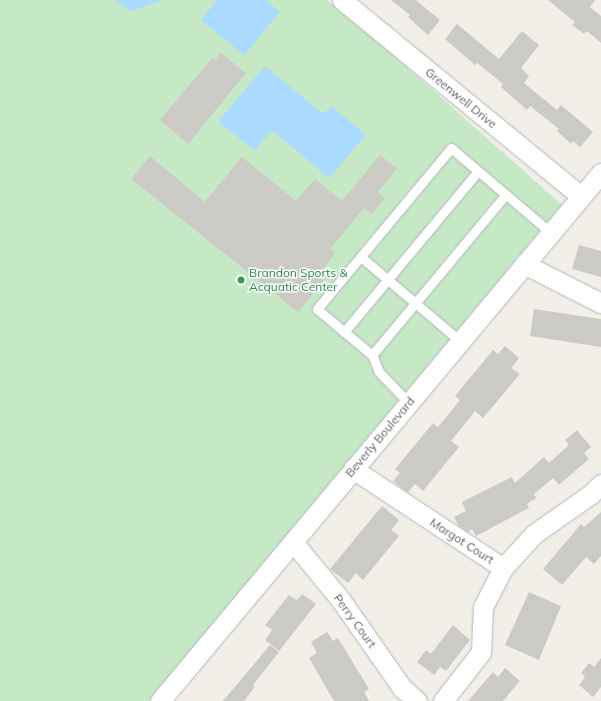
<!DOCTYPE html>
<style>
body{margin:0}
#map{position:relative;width:601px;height:701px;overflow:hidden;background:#f1efe8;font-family:Mulish,sans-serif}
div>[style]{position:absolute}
.green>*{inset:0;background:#c5e8c5}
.water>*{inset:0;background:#aadaff}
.building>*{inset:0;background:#cccac5}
.roads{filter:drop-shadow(0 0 1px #b5b8bc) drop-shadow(0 0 1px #b5b8bc)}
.lane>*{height:9px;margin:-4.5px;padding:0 4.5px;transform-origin:4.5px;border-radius:4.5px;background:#fff}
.street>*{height:19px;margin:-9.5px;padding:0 9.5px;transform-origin:9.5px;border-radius:9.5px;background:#fff}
.dots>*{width:11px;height:11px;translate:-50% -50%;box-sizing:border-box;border:2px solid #fff;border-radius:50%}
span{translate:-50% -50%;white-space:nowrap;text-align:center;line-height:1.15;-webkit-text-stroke:3px #fff;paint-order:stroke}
.street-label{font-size:12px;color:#5f6368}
.leisure-label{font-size:12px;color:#27864d}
.left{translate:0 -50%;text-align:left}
</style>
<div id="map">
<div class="green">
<div style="clip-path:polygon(0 0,327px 0,382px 45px,562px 205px,149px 701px,0 701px)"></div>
</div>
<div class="water">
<div style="clip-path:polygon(115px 0,162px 0,131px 11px)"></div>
<div style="clip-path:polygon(217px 0,265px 0,280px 12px,244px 55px,201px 20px)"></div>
<div style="clip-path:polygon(265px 66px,323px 114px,331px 106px,366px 135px,329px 178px,272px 130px,255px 150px,218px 122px)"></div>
</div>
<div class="building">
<div style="clip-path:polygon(391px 0,416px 0,440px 20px,428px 35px,408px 17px,410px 15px)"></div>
<div style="clip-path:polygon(548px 0,595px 0,590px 7px,601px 16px,601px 43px,587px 31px,584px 34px,572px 25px,575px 22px)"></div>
<div style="clip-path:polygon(457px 24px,499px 59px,522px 31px,539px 45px,521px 68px,529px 76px,524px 83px,557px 110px,561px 105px,593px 132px,580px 147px,573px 141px,571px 144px,557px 131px,559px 129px,530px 106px,527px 110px,501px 87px,503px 84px,477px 63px,475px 65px,445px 39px)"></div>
<div style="clip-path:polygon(221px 53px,246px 73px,188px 144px,160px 120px,212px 58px,215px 60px)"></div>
<div style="clip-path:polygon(380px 155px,397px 168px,378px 192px,385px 198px,372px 214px,364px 208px,330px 249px,335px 253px,321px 272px,327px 277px,298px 312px,131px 179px,150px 156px,205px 202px,242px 157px,296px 201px,315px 179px,342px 201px)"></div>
<div style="clip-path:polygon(579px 245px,601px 251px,601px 277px,572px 269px)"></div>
<div style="clip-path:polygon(534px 309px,601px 319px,601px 347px,530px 336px)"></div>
<div style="clip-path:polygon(505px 346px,519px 358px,511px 368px,520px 374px,483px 418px,475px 411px,451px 441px,459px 447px,423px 491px,415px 484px,408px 492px,399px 486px,393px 481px,400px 473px,395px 469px,433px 423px,438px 427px,460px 400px,455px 396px,493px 350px,498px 354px)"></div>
<div style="clip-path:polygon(577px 430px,591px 447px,584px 453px,589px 459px,559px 485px,553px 478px,534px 494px,536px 498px,527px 504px,529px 508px,476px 536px,472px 529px,468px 532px,459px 526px,454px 517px,466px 511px,462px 502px,512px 477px,515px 483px,544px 457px,549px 463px,569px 445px,565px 440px)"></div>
<div style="clip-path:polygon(382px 506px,399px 520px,391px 530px,399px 536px,363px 580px,356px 573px,348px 583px,330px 569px)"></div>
<div style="clip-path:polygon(601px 512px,601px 556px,594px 564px,586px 557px,562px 585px,543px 569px,581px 524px,584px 527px)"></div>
<div style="clip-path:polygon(529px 592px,561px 606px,539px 660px,505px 645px)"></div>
<div style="clip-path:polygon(302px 594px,316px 604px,279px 651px,265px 640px,272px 630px,265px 625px,289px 595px,297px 600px)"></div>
<div style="clip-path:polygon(453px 625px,470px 640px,446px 671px,440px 667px,434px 675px,417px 662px,426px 650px,431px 654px)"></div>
<div style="clip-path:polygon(327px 632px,333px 641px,338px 638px,369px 689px,364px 692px,369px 701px,334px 701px,327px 689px,309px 658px,317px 653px,311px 642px)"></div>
<div style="clip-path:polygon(270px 645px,279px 652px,253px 685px,255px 687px,244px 701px,223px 701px)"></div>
<div style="clip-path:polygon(601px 658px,601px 687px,593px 697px,579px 685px,585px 677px,581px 673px,589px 663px,594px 667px)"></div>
<div style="clip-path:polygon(505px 668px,520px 681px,503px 701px,468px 701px,493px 672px,498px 677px)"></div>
</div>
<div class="roads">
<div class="lane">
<div style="left:361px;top:257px;width:130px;rotate:40.3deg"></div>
<div style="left:344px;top:332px;width:209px;rotate:-50.2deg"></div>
<div style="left:372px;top:355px;width:209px;rotate:-50.2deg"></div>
<div style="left:408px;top:402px;width:42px;rotate:-134deg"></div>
<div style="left:379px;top:372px;width:18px;rotate:-112deg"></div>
<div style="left:372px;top:355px;width:72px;rotate:-140.1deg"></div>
<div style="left:317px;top:309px;width:209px;rotate:-50.2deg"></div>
<div style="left:451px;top:148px;width:130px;rotate:40.3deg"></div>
</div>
<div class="street">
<div style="left:342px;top:0;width:309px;rotate:39.4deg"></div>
<div style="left:524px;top:264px;width:86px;rotate:26.9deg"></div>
<div style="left:353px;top:469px;width:180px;rotate:33.4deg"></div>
<div style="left:293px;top:542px;width:74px;rotate:50.5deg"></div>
<div style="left:340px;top:599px;width:108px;rotate:55.1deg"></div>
<div style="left:402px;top:688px;width:20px;rotate:41deg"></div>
<div style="left:160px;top:701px;width:688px;rotate:-50.13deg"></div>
<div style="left:443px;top:701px;width:62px;rotate:-52.2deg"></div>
<div style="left:481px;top:652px;width:45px;rotate:-87.5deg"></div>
<div style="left:483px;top:607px;width:44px;rotate:-62.9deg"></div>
<div style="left:503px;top:568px;width:46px;rotate:-47.6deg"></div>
<div style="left:534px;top:534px;width:70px;rotate:-35.1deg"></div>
<div style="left:591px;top:494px;width:14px;rotate:-45deg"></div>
</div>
</div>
<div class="dots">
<div style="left:241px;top:280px;background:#2e9e5b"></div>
</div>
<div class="street-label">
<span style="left:461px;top:98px;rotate:39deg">Greenwell Drive</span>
<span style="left:380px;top:437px;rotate:-50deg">Beverly Boulevard</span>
<span style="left:462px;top:541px;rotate:33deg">Margot Court</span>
<span style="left:355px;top:621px;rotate:54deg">Perry Court</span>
</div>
<div class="leisure-label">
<span class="left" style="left:249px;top:280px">Brandon Sports &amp;<br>Acquatic Center</span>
</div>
</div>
